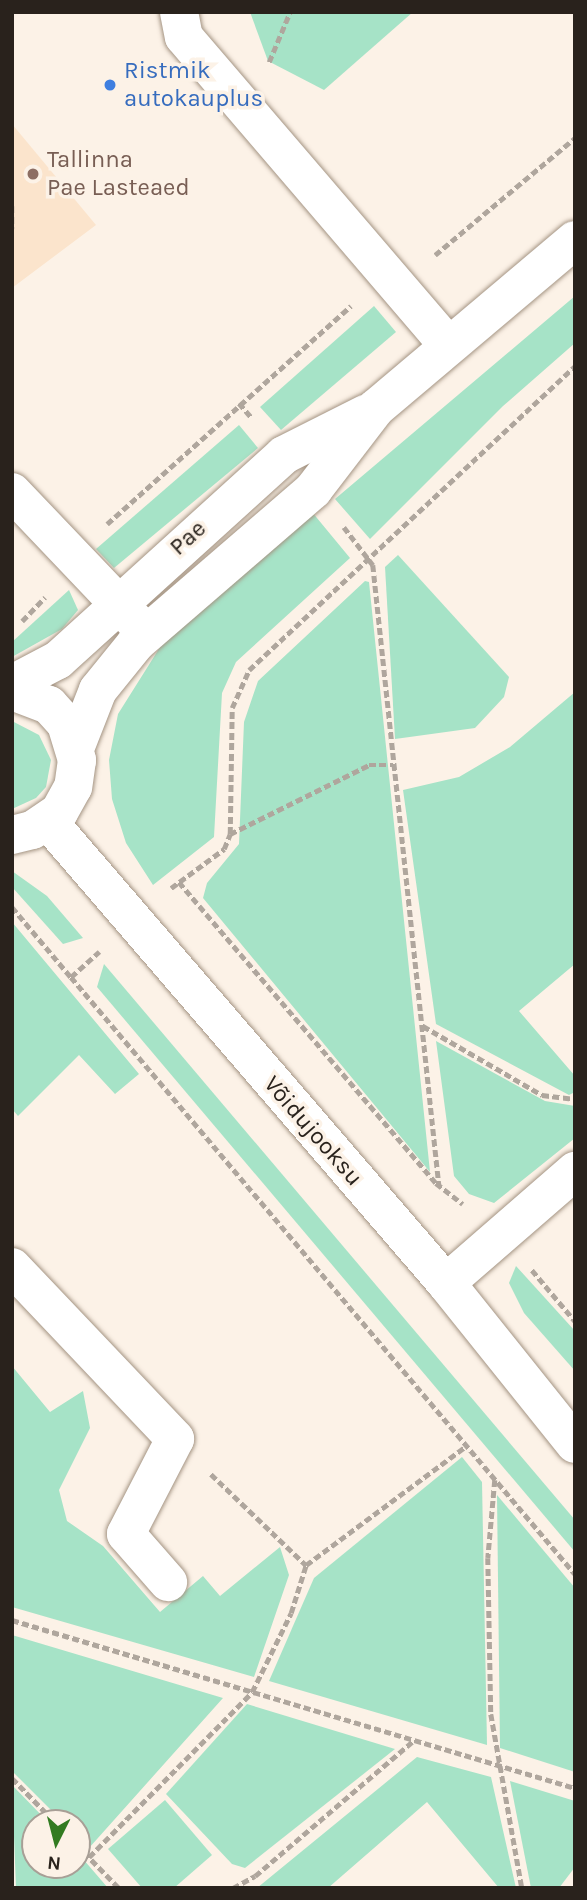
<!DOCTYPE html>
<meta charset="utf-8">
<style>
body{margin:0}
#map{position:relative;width:587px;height:1900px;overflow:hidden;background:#fcf2e7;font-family:Karla,sans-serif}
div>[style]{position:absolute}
.built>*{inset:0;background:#fbe4cc}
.green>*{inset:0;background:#a6e3c7}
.path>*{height:4.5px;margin-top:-2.25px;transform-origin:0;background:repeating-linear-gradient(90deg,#afa69d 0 7px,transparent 0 10.5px)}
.roads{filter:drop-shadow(0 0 2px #a49483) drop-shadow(0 0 2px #a49483)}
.minor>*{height:38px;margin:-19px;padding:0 19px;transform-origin:19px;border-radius:19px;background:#fff}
.dots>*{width:19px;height:19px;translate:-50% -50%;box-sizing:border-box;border:4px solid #fcf2e7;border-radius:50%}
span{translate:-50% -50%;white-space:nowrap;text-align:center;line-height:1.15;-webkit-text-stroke:7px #fcf2e7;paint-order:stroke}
.shop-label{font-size:24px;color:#366cbe}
.left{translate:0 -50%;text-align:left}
.education-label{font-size:24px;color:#785e54}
.street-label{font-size:24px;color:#29221c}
.frame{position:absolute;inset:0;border:14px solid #29221c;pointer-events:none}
.north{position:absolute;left:21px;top:1809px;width:70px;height:70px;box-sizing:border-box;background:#fcf2e7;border:2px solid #a89f96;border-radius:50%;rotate:186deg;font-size:19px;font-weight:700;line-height:28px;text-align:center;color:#29221c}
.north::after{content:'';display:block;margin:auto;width:24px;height:32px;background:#327b21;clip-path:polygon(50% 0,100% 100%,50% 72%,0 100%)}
</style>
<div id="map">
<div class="built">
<div style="clip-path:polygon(12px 124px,96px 225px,12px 288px)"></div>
</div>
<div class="green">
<div style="clip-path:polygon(250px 12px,413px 12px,324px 90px,268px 61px)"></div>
<div style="clip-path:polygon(575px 296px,575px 343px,503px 406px,370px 539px,335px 499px)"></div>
<div style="clip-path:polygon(374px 306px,396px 332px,281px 430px,260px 407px)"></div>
<div style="clip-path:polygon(239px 425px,258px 448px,114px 568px,96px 549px)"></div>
<div style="clip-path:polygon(312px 512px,350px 558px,236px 662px,222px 693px,214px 837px,153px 885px,126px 843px,112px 799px,109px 760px,118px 714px,162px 644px)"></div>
<div style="clip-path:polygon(398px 555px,509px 677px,504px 697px,475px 728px,395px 739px,385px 567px)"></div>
<div style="clip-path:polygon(365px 581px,369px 582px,430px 1172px,203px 898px,207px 883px,239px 844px,244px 722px,258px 681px)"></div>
<div style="clip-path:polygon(69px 590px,78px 610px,62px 629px,12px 657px,12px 642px)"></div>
<div style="clip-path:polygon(575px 692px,575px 964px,519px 1011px,575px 1076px,575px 1092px,569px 1095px,436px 1024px,403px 790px,459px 777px,510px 747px)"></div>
<div style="clip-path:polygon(12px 721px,39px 735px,51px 760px,46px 787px,36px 798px,12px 809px)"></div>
<div style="clip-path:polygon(12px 871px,47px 896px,83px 938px,63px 944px,12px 887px)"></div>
<div style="clip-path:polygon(12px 922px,139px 1074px,115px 1094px,79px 1055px,18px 1116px,12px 1109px)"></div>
<div style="clip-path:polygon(104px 964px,575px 1520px,575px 1552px,97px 987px)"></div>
<div style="clip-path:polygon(436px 1041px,545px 1101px,575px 1106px,575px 1138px,494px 1203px,469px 1194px,454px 1176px)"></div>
<div style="clip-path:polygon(516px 1266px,575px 1331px,575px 1371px,524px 1313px,509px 1283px)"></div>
<div style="clip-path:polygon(12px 1366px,50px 1412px,83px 1391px,90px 1428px,59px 1490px,67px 1521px,103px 1546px,160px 1612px,203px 1576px,220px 1596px,280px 1547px,289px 1575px,254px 1677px,12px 1607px)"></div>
<div style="clip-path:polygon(462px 1457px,482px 1482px,487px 1745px,269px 1681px,314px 1578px)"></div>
<div style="clip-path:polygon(497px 1495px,575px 1588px,575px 1772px,500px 1748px)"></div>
<div style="clip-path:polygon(12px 1635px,223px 1698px,89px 1848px,77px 1836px,77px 1823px,64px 1823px,12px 1771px)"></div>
<div style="clip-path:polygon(247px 1704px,395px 1749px,245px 1868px,232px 1864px,166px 1794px)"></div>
<div style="clip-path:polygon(417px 1757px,491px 1777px,516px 1888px,499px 1888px,427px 1802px,328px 1888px,257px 1888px)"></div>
<div style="clip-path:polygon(510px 1781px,575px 1801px,575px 1867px,559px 1888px,531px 1888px)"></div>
<div style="clip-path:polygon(12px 1785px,49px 1823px,35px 1823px,35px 1865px,77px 1865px,77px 1852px,108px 1888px,16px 1888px)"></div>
<div style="clip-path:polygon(165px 1800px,212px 1855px,174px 1888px,142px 1888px,108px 1849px)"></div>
</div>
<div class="path">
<div style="left:269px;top:62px;width:54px;rotate:-67.2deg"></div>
<div style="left:12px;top:206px;width:23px;rotate:90deg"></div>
<div style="left:435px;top:255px;width:182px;rotate:-39.9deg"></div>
<div style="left:239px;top:403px;width:20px;rotate:49deg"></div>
<div style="left:107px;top:524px;width:327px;rotate:-41.8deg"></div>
<div style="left:344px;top:527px;width:48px;rotate:52.7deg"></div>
<div style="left:373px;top:565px;width:624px;rotate:83.92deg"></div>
<div style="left:22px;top:621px;width:33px;rotate:-46deg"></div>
<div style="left:230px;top:834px;width:155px;rotate:-26.4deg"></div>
<div style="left:369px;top:765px;width:24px"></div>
<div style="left:179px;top:882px;width:396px;rotate:49.5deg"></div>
<div style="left:436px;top:1183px;width:34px;rotate:38deg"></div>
<div style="left:171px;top:888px;width:66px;rotate:-36.3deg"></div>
<div style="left:224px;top:849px;width:16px;rotate:-68deg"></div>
<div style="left:230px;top:834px;width:126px;rotate:-89.1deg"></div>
<div style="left:232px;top:708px;width:42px;rotate:-65.9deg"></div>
<div style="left:249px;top:670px;width:446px;rotate:-43deg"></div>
<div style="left:12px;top:907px;width:92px;rotate:49.9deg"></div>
<div style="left:71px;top:977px;width:38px;rotate:-42deg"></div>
<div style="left:71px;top:977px;width:781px;rotate:49.83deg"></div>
<div style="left:423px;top:1026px;width:138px;rotate:30.1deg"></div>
<div style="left:542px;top:1095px;width:33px;rotate:7deg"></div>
<div style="left:532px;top:1270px;width:67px;rotate:49.9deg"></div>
<div style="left:211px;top:1474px;width:132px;rotate:43.8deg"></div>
<div style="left:306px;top:1565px;width:199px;rotate:-36.6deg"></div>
<div style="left:495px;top:1480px;width:78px;rotate:95.1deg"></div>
<div style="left:488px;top:1558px;width:156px;rotate:88.9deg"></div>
<div style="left:491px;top:1714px;width:177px;rotate:79.9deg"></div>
<div style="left:12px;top:1620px;width:588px;rotate:16.62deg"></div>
<div style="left:12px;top:1778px;width:63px;rotate:45.6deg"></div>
<div style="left:77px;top:1845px;width:60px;rotate:45.7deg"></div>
<div style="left:89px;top:1857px;width:232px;rotate:-45.3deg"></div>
<div style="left:252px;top:1692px;width:88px;rotate:-63.7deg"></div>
<div style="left:291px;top:1613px;width:50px;rotate:-72.6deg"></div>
<div style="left:233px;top:1888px;width:25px;rotate:-29deg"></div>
<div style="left:255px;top:1876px;width:208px;rotate:-40.5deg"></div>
</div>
<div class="roads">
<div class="minor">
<div style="left:179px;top:12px;width:25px;rotate:79deg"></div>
<div style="left:184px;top:37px;width:406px;rotate:49.4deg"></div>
<div style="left:12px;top:492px;width:180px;rotate:46.4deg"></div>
<div style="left:12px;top:684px;width:52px;rotate:-27.6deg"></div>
<div style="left:58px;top:660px;width:305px;rotate:-42.2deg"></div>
<div style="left:284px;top:455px;width:91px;rotate:-26.8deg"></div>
<div style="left:12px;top:691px;width:40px;rotate:21deg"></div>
<div style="left:49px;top:705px;width:25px;rotate:48deg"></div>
<div style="left:66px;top:724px;width:38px;rotate:73deg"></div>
<div style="left:77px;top:760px;width:27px;rotate:98deg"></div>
<div style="left:73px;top:787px;width:29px;rotate:119deg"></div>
<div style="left:59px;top:812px;width:32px;rotate:146deg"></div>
<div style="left:32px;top:830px;width:21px;rotate:166deg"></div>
<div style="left:76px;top:746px;width:60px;rotate:-68.6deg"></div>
<div style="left:98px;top:690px;width:60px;rotate:-51deg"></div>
<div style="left:136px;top:643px;width:234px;rotate:-40.8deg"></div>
<div style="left:313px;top:490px;width:103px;rotate:-52.5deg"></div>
<div style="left:376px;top:408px;width:260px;rotate:-40.2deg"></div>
<div style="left:48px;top:821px;width:610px;rotate:49.26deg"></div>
<div style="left:446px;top:1283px;width:206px;rotate:51.3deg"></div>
<div style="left:12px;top:1267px;width:237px;rotate:46.5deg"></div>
<div style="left:175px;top:1439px;width:107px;rotate:117.3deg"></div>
<div style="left:126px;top:1534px;width:64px;rotate:48.8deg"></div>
<div style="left:446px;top:1283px;width:171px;rotate:-41deg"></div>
</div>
</div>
<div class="dots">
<div style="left:110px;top:85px;background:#3f7fe0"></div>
<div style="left:33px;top:174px;background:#8d6e63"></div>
</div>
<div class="shop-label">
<span class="left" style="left:124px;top:85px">Ristmik<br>autokauplus</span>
</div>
<div class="education-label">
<span class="left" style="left:47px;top:174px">Tallinna<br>Pae Lasteaed</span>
</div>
<div class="street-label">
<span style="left:188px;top:538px;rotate:-42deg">Pae</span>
<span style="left:313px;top:1131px;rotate:49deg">Võidujooksu</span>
</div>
<div class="frame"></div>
<div class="north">N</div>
</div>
